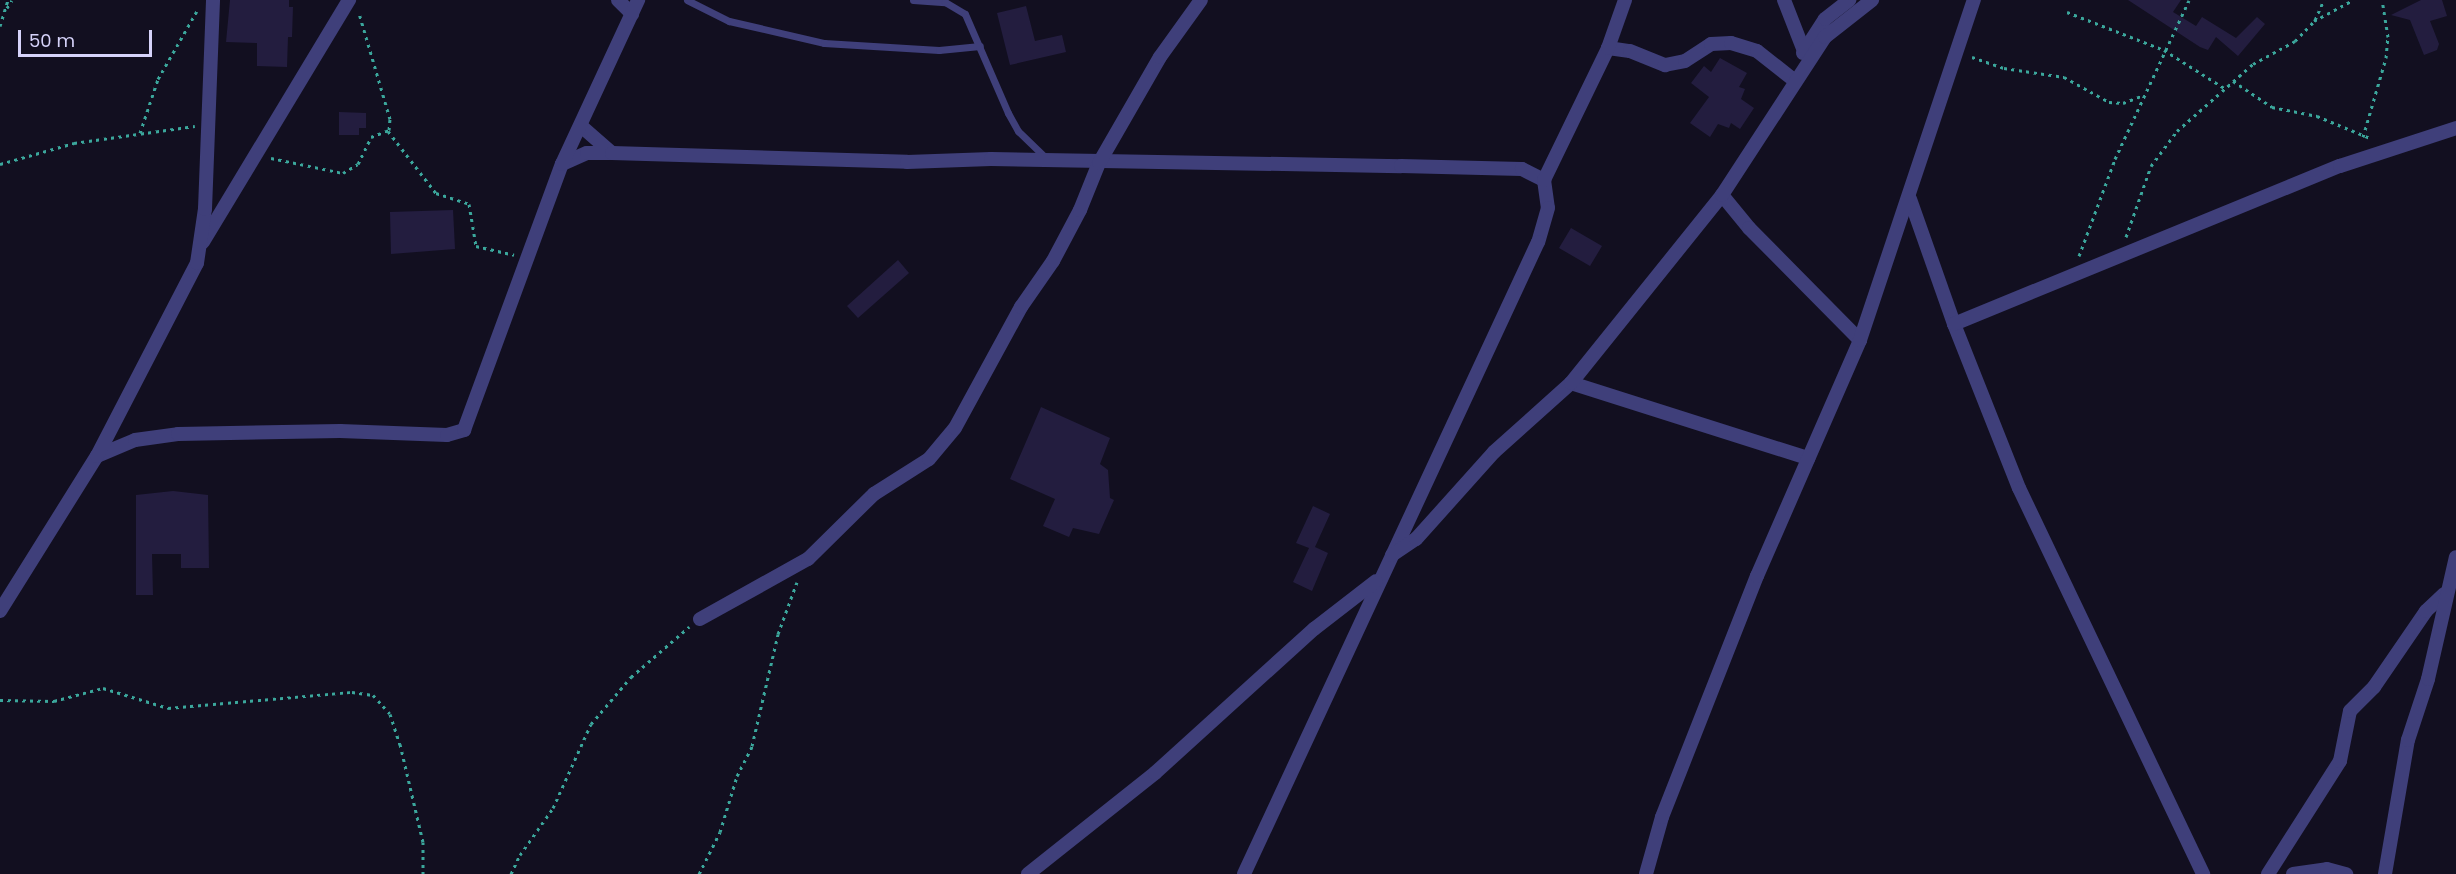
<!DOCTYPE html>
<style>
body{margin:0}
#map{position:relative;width:2456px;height:874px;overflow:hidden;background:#120f20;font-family:Poppins,sans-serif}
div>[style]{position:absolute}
.building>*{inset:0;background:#231d3f}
.path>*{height:3px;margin-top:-1.5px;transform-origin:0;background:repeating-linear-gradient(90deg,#3ba79c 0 3px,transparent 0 7.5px)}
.service>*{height:7px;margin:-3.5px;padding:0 3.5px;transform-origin:3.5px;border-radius:3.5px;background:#3f3f7a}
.minor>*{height:14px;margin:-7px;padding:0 7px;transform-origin:7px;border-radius:7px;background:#3f3f7a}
span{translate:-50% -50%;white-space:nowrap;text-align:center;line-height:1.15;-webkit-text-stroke:5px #120f20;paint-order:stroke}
.scale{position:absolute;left:18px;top:30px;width:134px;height:27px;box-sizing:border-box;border:3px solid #d6d3fa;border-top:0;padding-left:8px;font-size:18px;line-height:21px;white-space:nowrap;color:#d6d3fa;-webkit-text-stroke:4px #120f20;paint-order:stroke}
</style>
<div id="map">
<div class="building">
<div style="clip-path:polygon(230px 0,289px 0,289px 7px,293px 7px,292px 37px,288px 37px,287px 67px,257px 66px,257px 43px,226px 42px)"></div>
<div style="clip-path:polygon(2128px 0,2181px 0,2173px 12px,2196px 26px,2202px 17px,2236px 38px,2257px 17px,2265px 24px,2238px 56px,2216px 37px,2208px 50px,2200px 47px)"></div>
<div style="clip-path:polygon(2421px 0,2442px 0,2447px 16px,2430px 21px,2439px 44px,2437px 50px,2424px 55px,2410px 20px,2391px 15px)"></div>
<div style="clip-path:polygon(1026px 6px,1035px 41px,1062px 35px,1066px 52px,1010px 65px,997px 13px)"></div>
<div style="clip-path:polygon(1720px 58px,1747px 73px,1739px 87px,1745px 89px,1741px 99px,1754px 108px,1740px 129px,1731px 123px,1729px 128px,1718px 124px,1710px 137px,1690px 123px,1709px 97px,1691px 83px,1704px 66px,1711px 72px)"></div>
<div style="clip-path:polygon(339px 112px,366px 113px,366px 128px,359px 128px,359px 135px,339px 135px)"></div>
<div style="clip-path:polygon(453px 210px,455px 249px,391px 254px,390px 212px)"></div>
<div style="clip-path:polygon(1571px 228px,1602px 246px,1590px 266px,1559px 248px)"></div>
<div style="clip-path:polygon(898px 260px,909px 273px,858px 318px,847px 306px)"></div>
<div style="clip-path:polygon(1041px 407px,1110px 438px,1100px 464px,1108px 470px,1110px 498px,1114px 500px,1099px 534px,1073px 528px,1069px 537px,1043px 526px,1055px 499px,1010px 479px)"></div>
<div style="clip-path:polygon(173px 491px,208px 495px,209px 568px,181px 568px,181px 554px,152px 554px,153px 595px,136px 595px,136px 495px)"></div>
<div style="clip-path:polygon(1313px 506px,1330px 514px,1315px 547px,1328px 553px,1312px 591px,1293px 582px,1309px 548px,1296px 543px)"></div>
</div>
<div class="path">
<div style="left:7px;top:8px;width:9px;rotate:-58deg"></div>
<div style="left:2067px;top:12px;width:104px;rotate:21.4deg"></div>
<div style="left:2164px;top:50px;width:73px;rotate:32.2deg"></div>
<div style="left:2315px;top:20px;width:22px;rotate:-66deg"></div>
<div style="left:0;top:26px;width:27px;rotate:-73deg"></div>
<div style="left:1972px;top:57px;width:34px;rotate:19deg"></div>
<div style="left:2004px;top:68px;width:61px;rotate:8.5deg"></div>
<div style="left:2064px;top:77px;width:51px;rotate:29.1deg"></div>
<div style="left:2109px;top:102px;width:14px;rotate:4deg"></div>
<div style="left:2123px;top:103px;width:22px;rotate:-21deg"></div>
<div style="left:2233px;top:81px;width:47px;rotate:33.7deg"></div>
<div style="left:2272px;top:107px;width:46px;rotate:11.3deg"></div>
<div style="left:2317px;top:116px;width:57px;rotate:22.5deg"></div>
<div style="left:388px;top:131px;width:78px;rotate:52.3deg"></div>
<div style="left:436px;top:193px;width:35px;rotate:18deg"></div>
<div style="left:469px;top:204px;width:43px;rotate:80.5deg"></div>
<div style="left:476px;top:246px;width:39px;rotate:13deg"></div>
<div style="left:140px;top:133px;width:57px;rotate:-71.6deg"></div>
<div style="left:158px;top:79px;width:78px;rotate:-60.2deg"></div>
<div style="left:2363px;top:137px;width:82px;rotate:-73.8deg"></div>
<div style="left:2386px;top:58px;width:21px;rotate:-85deg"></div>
<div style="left:2388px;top:37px;width:37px;rotate:-99deg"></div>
<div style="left:271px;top:158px;width:74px;rotate:11.8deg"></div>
<div style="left:343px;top:173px;width:17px;rotate:-31deg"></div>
<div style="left:358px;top:164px;width:30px;rotate:-64deg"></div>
<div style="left:371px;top:137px;width:19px;rotate:-21deg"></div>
<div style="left:389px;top:130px;width:11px;rotate:-85deg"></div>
<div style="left:390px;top:119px;width:110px;rotate:-106.3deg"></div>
<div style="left:0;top:164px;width:77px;rotate:-15.8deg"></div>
<div style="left:74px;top:143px;width:122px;rotate:-8deg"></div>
<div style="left:2126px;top:237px;width:75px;rotate:-70.6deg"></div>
<div style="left:2151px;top:166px;width:44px;rotate:-53.4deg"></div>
<div style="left:2177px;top:131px;width:101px;rotate:-41.4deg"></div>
<div style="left:2253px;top:64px;width:48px;rotate:-28.7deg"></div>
<div style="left:2295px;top:41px;width:28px;rotate:-46deg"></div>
<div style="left:2314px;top:21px;width:44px;rotate:-28.3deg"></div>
<div style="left:2079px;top:256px;width:103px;rotate:-69.6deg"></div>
<div style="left:2115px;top:159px;width:175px;rotate:-65deg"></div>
<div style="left:0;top:700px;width:54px;rotate:1.1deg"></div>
<div style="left:54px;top:701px;width:51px;rotate:-14.9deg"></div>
<div style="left:103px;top:688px;width:68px;rotate:17.1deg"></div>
<div style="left:168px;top:708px;width:185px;rotate:-5deg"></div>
<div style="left:352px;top:692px;width:21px;rotate:8deg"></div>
<div style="left:373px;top:695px;width:25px;rotate:48deg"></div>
<div style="left:390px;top:714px;width:32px;rotate:72deg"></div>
<div style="left:400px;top:744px;width:101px;rotate:76.8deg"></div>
<div style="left:423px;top:842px;width:32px;rotate:90deg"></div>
<div style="left:511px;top:874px;width:21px;rotate:-65deg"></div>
<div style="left:520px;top:855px;width:57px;rotate:-54.9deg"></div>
<div style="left:553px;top:808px;width:92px;rotate:-65.7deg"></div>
<div style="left:591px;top:724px;width:62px;rotate:-49.6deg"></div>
<div style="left:631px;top:677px;width:77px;rotate:-40.8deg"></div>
<div style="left:699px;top:874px;width:47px;rotate:-63.4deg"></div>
<div style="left:720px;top:832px;width:59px;rotate:-73.1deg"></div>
<div style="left:737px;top:776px;width:34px;rotate:-63deg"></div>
<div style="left:752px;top:746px;width:115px;rotate:-76.9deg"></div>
<div style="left:778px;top:634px;width:55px;rotate:-69.9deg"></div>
</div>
<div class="service">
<div style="left:687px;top:0;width:47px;rotate:26.6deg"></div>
<div style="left:729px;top:21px;width:98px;rotate:13deg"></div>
<div style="left:824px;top:43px;width:115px;rotate:3.5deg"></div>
<div style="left:939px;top:50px;width:41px;rotate:-5.6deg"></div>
<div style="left:913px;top:0;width:32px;rotate:4deg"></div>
<div style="left:945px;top:2px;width:23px;rotate:31deg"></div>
<div style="left:965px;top:14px;width:108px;rotate:66.5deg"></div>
<div style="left:1008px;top:113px;width:21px;rotate:61deg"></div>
<div style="left:1018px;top:131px;width:37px;rotate:44deg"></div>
</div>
<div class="minor">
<div style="left:618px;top:0;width:20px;rotate:45deg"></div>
<div style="left:1784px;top:0;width:55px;rotate:68.6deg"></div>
<div style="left:1608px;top:48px;width:22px;rotate:8deg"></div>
<div style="left:1630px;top:51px;width:38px;rotate:22deg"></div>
<div style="left:1665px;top:65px;width:20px;rotate:-11deg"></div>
<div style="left:1685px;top:61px;width:31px;rotate:-33deg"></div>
<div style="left:1711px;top:44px;width:20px;rotate:-3deg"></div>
<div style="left:1731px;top:43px;width:27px;rotate:17deg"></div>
<div style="left:1757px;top:51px;width:42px;rotate:38.2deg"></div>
<div style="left:1803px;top:53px;width:40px;rotate:-57.1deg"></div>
<div style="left:1825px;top:19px;width:31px;rotate:-38deg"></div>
<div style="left:581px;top:126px;width:41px;rotate:41.1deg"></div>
<div style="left:562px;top:164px;width:27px;rotate:-24deg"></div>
<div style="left:587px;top:153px;width:25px"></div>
<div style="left:612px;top:153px;width:295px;rotate:1.7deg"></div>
<div style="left:907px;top:162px;width:84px;rotate:-2deg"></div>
<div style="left:991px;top:159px;width:410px;rotate:1deg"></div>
<div style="left:1401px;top:166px;width:121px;rotate:1.4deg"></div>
<div style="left:1522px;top:169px;width:25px;rotate:27deg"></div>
<div style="left:1544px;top:180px;width:28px;rotate:82deg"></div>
<div style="left:1548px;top:208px;width:35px;rotate:106deg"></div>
<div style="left:1538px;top:242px;width:697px;rotate:114.95deg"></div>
<div style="left:1544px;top:180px;width:147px;rotate:-64.1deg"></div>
<div style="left:1608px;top:48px;width:51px;rotate:-70.5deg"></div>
<div style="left:1722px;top:195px;width:43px;rotate:50.7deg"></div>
<div style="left:1749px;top:228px;width:158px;rotate:45.3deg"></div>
<div style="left:1910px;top:199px;width:133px;rotate:70.6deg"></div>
<div style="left:1954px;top:324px;width:176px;rotate:68.4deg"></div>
<div style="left:2019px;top:488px;width:428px;rotate:64.5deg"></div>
<div style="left:203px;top:242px;width:283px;rotate:-58.9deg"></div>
<div style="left:1954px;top:324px;width:417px;rotate:-22.3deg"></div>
<div style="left:2340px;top:166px;width:122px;rotate:-18.1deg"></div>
<div style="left:1571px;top:383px;width:249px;rotate:17.6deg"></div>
<div style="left:97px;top:456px;width:41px;rotate:-22.8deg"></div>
<div style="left:135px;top:440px;width:43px;rotate:-7.9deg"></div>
<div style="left:178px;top:434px;width:162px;rotate:-1.1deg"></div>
<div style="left:340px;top:431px;width:107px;rotate:2.1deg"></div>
<div style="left:447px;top:435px;width:18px;rotate:-16deg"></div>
<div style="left:464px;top:430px;width:283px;rotate:-69.8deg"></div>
<div style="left:562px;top:164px;width:181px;rotate:-65.1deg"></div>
<div style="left:1392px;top:555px;width:29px;rotate:-34deg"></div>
<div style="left:1416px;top:539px;width:117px;rotate:-48.1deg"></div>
<div style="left:1494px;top:452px;width:103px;rotate:-41.9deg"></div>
<div style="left:1571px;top:383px;width:241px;rotate:-51.2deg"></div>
<div style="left:1722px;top:195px;width:189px;rotate:-56.9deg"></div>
<div style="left:1825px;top:37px;width:60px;rotate:-38.2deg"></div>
<div style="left:0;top:611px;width:183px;rotate:-58deg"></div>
<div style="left:97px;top:456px;width:217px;rotate:-62.6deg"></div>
<div style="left:197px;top:263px;width:55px;rotate:-81.6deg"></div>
<div style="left:205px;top:209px;width:209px;rotate:-87.8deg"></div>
<div style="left:700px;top:619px;width:124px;rotate:-29.1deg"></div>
<div style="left:808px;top:559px;width:93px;rotate:-44.6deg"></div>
<div style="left:874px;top:494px;width:65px;rotate:-32.5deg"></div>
<div style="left:929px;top:459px;width:40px;rotate:-50deg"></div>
<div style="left:955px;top:428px;width:138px;rotate:-61.4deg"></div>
<div style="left:1021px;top:307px;width:56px;rotate:-55.2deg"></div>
<div style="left:1053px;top:261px;width:58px;rotate:-62.1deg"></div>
<div style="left:1080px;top:210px;width:51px;rotate:-68deg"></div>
<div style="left:1099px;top:163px;width:122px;rotate:-60.1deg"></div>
<div style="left:1160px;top:57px;width:70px;rotate:-54.3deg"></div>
<div style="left:1028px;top:874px;width:162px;rotate:-38.5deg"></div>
<div style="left:1155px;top:773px;width:215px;rotate:-42.2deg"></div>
<div style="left:1314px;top:629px;width:78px;rotate:-37.7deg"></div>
<div style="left:1646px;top:874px;width:59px;rotate:-74.3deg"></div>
<div style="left:1662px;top:817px;width:259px;rotate:-68.5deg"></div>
<div style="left:1757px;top:576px;width:257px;rotate:-66.4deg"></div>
<div style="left:1860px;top:340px;width:359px;rotate:-71.5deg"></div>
<div style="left:2268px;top:874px;width:134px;rotate:-57.5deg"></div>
<div style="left:2340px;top:761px;width:51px;rotate:-78.7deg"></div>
<div style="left:2350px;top:711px;width:34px;rotate:-45deg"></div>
<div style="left:2374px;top:687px;width:92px;rotate:-55.6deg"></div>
<div style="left:2426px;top:611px;width:25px;rotate:-43deg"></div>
<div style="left:2293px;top:874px;width:34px;rotate:-8deg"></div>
<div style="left:2327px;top:869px;width:20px;rotate:15deg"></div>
<div style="left:2385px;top:874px;width:136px;rotate:-80.3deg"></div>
<div style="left:2408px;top:740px;width:64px;rotate:-71.8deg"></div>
<div style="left:2428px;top:679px;width:125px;rotate:-77.1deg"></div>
</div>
<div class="scale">50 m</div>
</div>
